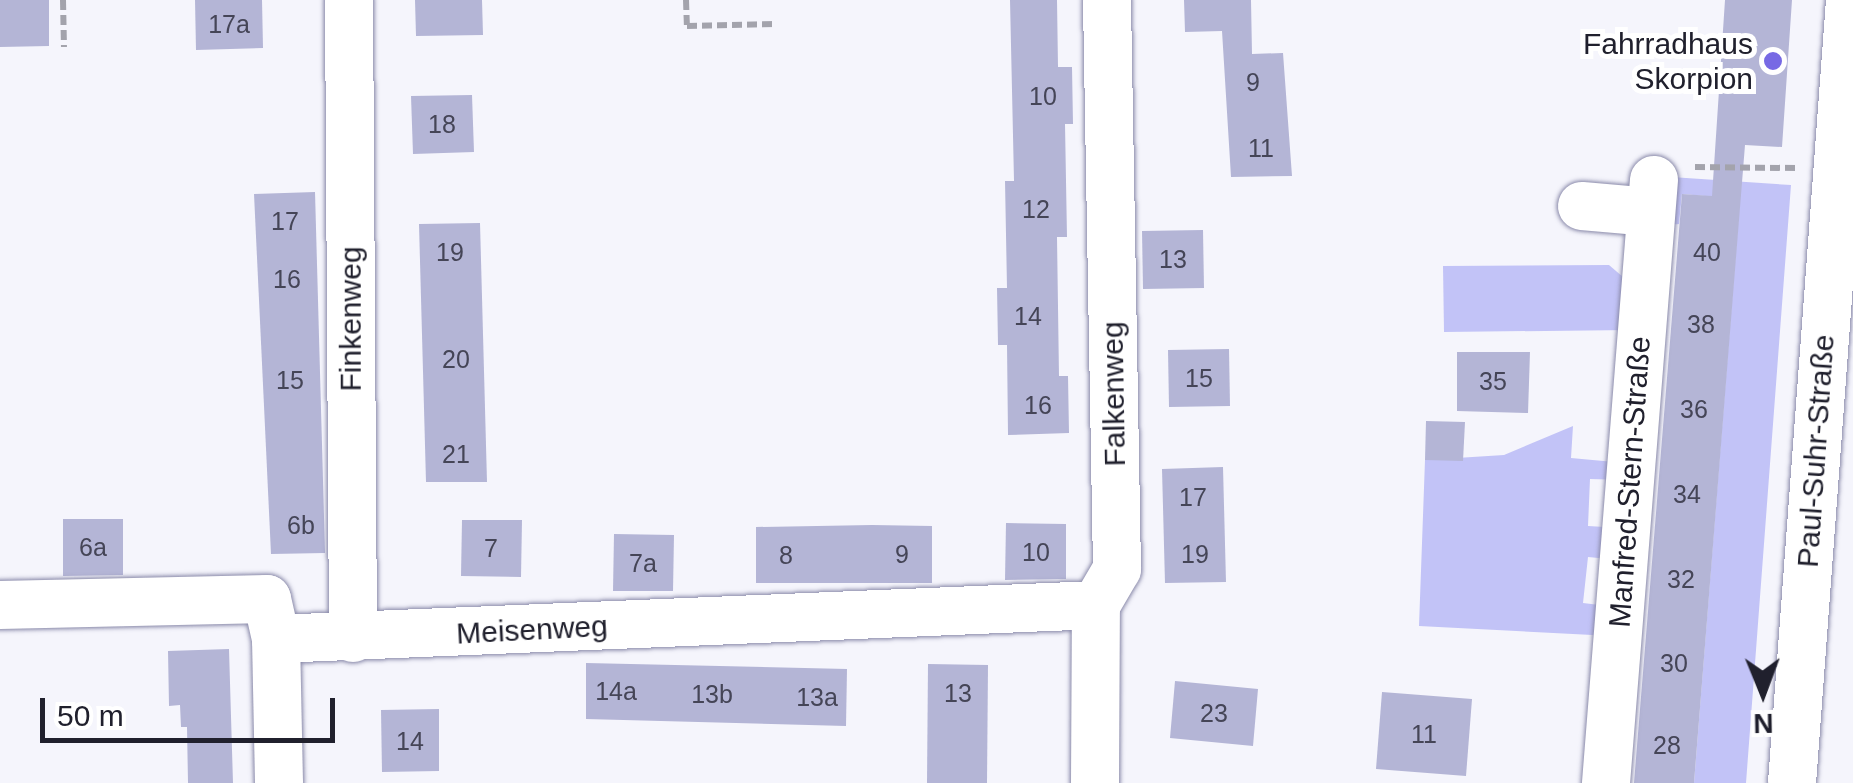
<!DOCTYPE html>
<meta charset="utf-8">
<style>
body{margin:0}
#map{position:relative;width:1853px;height:783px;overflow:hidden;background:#f5f5fc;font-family:Arial,sans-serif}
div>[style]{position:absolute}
.green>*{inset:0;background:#c2c3f7}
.building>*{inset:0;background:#b4b5d6}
.path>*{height:6px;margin-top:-3px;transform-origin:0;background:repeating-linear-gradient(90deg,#a3a3ac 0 10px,transparent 0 15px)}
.roads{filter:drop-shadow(0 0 2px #8a8aaa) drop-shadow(0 0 2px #8a8aaa)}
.minor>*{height:48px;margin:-24px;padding:0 24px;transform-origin:24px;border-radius:24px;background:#fff}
.dots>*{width:28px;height:28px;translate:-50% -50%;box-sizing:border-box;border:5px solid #fff;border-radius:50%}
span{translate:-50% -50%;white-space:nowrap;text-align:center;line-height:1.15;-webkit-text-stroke:10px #fff;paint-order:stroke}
.number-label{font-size:25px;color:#454557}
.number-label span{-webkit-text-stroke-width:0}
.poi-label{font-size:30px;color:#20202d}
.right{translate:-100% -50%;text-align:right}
.street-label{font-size:30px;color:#20202d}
.north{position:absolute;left:1713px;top:643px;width:100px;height:100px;-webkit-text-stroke:8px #fff;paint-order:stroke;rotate:179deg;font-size:28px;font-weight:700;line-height:40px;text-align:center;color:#20202d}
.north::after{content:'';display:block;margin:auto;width:35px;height:45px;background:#20202d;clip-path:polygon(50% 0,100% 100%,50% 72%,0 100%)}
.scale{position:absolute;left:40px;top:698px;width:295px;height:45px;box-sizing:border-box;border:5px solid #20202d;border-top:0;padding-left:12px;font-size:30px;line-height:35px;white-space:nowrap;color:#20202d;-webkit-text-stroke:8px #fff;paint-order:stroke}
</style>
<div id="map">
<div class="green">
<div style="clip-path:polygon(1671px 177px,1791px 185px,1746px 783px,1694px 783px,1740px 199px,1682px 194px,1679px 224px,1668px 225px)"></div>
<div style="clip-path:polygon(1609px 265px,1630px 283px,1630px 330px,1444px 332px,1443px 266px)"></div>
<div style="clip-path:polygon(1573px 426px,1571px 458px,1625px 463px,1624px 480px,1590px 479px,1588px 526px,1621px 528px,1620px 560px,1588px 557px,1583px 603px,1616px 607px,1612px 636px,1419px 626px,1425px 460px,1504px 455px)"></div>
</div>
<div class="building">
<div style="clip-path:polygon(0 0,49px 0,49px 46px,0 47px)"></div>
<div style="clip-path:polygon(195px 0,262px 0,263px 48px,196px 50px)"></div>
<div style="clip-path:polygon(415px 0,482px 0,483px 35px,416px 36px)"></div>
<div style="clip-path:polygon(1010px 0,1057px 0,1058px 67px,1072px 67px,1073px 124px,1065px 124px,1067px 237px,1057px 237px,1059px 376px,1068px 376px,1069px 433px,1008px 435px,1007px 345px,998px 345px,997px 288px,1007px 288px,1005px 181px,1014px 181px)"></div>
<div style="clip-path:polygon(1184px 0,1251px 0,1252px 54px,1283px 53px,1292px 176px,1231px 177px,1222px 31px,1185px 32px)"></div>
<div style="clip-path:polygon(1725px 0,1792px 0,1782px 147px,1745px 145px,1694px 783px,1634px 783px,1682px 194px,1712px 196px)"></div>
<div style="clip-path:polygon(472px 95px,474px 152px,413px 154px,411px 96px)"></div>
<div style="clip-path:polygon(315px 192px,325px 553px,271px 554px,254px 194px)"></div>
<div style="clip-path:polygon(480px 223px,487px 482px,426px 482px,419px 224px)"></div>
<div style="clip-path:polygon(1203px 230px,1204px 288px,1143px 289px,1142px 231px)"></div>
<div style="clip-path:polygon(1229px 349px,1230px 406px,1169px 407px,1168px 350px)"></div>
<div style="clip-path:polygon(1457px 352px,1530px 352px,1528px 413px,1457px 411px)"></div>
<div style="clip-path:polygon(1426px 421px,1465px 422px,1463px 461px,1425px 460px)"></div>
<div style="clip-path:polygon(1223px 467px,1226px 582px,1165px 583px,1162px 469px)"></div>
<div style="clip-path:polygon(63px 519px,123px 519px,123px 575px,63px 576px)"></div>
<div style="clip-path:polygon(462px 520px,522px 520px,521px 577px,461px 576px)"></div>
<div style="clip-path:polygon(1006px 523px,1066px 524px,1066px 579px,1005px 580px)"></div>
<div style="clip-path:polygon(872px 525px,932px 526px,932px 583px,756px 583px,756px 527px)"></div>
<div style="clip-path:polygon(614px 534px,674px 535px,673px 591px,613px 591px)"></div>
<div style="clip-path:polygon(229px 649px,233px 783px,188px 783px,187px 727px,181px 727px,180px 705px,169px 706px,168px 651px)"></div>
<div style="clip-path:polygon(586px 663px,847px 669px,846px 726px,586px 719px)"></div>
<div style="clip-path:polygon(928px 664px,988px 665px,987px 783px,927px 783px)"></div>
<div style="clip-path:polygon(1175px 681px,1258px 689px,1253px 746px,1170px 738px)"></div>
<div style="clip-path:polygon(1382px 692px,1472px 699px,1466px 776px,1376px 769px)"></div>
<div style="clip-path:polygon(439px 709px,439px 771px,382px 772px,381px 710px)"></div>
</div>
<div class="path">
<div style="left:63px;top:0;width:47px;rotate:88.8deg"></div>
<div style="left:686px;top:0;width:26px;rotate:88deg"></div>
<div style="left:687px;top:26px;width:89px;rotate:-1.3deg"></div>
<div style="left:1695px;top:167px;width:102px;rotate:0.6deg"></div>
</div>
<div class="roads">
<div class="minor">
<div style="left:349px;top:0;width:638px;rotate:89.64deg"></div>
<div style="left:1582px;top:206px;width:69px;rotate:5deg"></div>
<div style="left:0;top:605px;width:267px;rotate:-1.3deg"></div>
<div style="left:267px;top:599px;width:41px;rotate:77.3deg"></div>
<div style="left:276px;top:639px;width:144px;rotate:88.8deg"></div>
<div style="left:276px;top:639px;width:821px;rotate:-2.37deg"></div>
<div style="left:1095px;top:783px;width:178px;rotate:-89.7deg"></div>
<div style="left:1096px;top:605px;width:42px;rotate:-59.7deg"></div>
<div style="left:1117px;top:569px;width:569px;rotate:-91.01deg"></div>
<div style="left:1606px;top:783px;width:605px;rotate:-85.45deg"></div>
<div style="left:1792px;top:783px;width:785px;rotate:-85.76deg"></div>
</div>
</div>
<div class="dots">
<div style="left:1773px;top:61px;background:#7769e4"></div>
</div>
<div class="number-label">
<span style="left:229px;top:24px">17a</span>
<span style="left:1253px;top:82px">9</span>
<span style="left:1043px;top:96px">10</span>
<span style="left:442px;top:124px">18</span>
<span style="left:1261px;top:148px">11</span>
<span style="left:1036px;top:209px">12</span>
<span style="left:285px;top:221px">17</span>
<span style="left:450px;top:252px">19</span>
<span style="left:1707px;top:252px">40</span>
<span style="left:1173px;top:259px">13</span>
<span style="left:287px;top:279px">16</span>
<span style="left:1028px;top:316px">14</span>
<span style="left:1701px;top:324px">38</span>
<span style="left:456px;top:359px">20</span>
<span style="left:1199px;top:378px">15</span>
<span style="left:290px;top:380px">15</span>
<span style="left:1493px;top:381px">35</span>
<span style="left:1038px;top:405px">16</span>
<span style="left:1694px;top:409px">36</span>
<span style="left:456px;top:454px">21</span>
<span style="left:1687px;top:494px">34</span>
<span style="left:1193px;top:497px">17</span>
<span style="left:301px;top:525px">6b</span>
<span style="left:93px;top:547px">6a</span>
<span style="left:491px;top:548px">7</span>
<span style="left:1036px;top:552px">10</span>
<span style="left:902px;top:554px">9</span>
<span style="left:1195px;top:554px">19</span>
<span style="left:786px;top:555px">8</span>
<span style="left:643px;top:563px">7a</span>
<span style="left:1681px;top:579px">32</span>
<span style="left:1674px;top:663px">30</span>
<span style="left:616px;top:691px">14a</span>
<span style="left:958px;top:693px">13</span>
<span style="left:712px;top:694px">13b</span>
<span style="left:817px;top:697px">13a</span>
<span style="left:1214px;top:713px">23</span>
<span style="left:1424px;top:734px">11</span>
<span style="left:410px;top:741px">14</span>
<span style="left:1667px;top:745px">28</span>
</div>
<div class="poi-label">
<span class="right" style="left:1753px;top:61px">Fahrradhaus<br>Skorpion</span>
</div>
<div class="street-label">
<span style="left:351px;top:319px;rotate:-90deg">Finkenweg</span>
<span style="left:1114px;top:394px;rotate:-91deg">Falkenweg</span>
<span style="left:1816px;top:451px;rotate:-86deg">Paul-Suhr-Straße</span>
<span style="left:1630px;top:482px;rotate:-86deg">Manfred-Stern-Straße</span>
<span style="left:532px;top:630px;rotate:-3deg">Meisenweg</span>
</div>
<div class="north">N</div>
<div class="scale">50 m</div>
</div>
